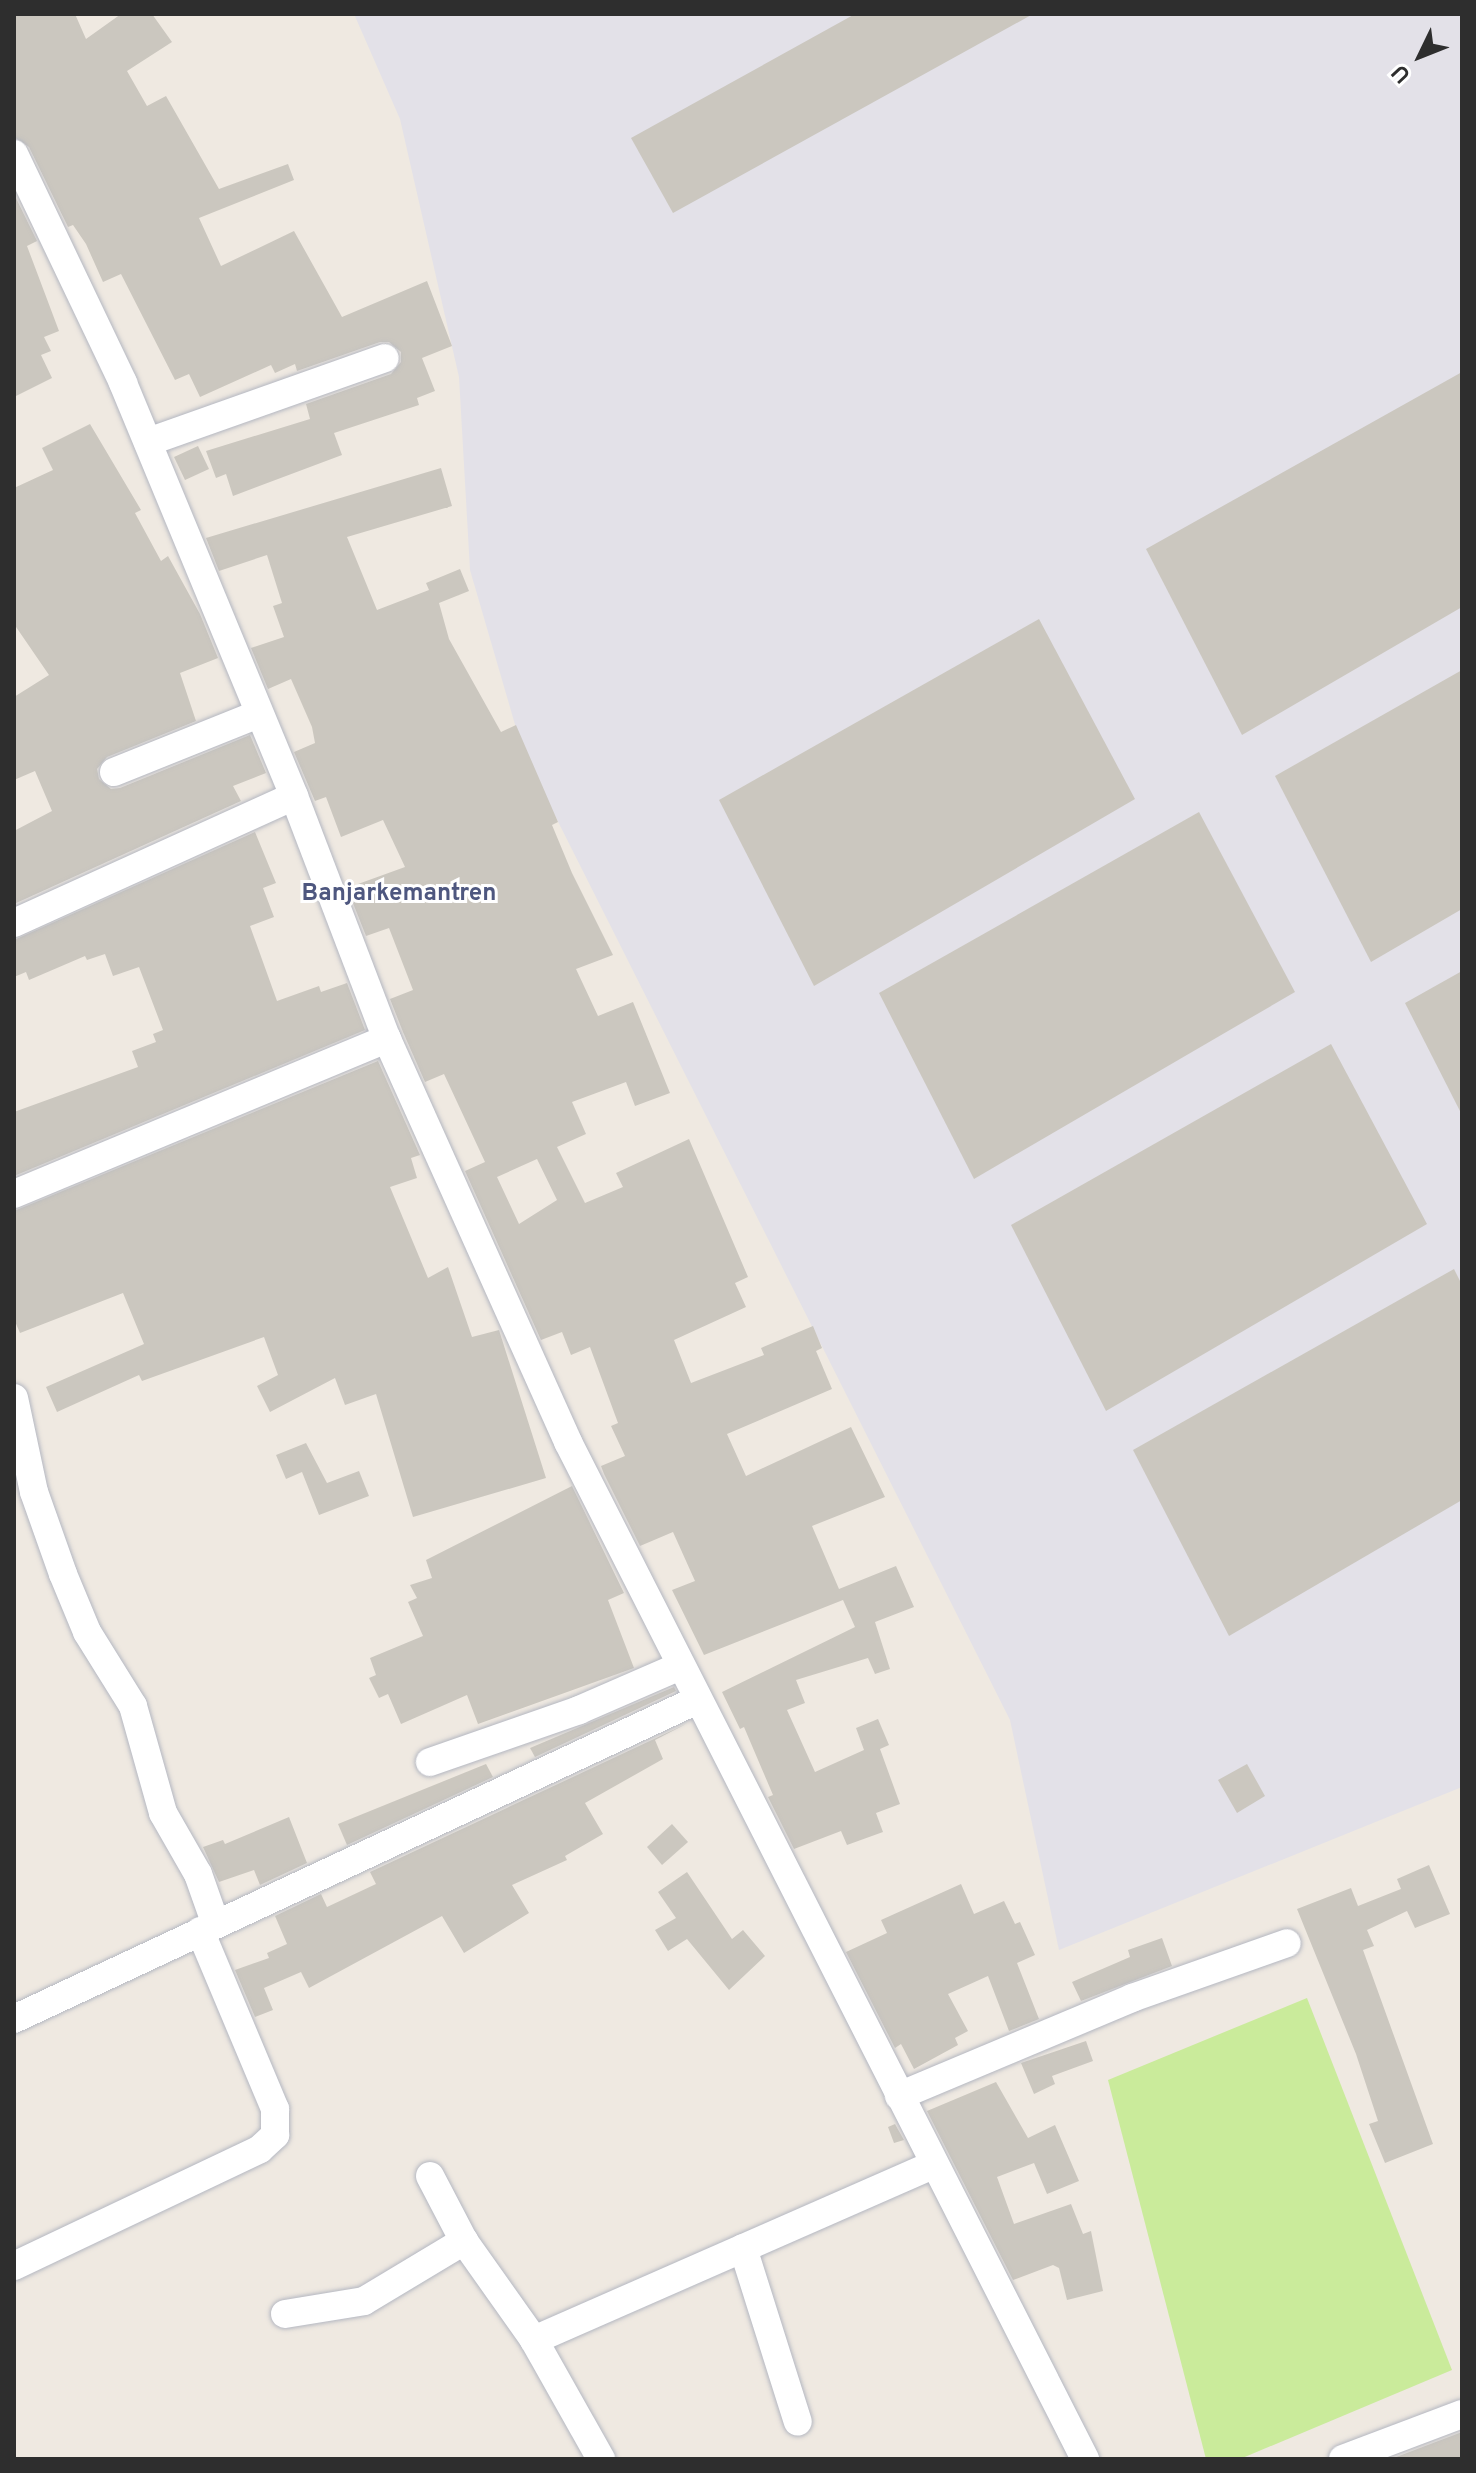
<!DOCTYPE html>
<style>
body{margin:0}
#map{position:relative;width:1476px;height:2473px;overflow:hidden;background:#efe9e1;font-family:Overpass,sans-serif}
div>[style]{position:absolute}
.industrial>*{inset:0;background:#e3e1e8}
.pitch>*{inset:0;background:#caeb9b}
.building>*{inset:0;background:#cbc7bf}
.roads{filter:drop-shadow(0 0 2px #b4b7c1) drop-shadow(0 0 2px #b4b7c1)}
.minor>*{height:28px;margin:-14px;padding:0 14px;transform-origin:14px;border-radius:14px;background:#fff}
span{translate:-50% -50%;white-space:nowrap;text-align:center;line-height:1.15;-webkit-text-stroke:6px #fff;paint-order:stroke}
.quarter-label{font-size:24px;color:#4e577f;font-weight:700}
.frame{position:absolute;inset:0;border:16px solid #2e2e2e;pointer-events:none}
.north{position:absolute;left:1380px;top:16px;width:80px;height:80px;-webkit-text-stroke:6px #fff;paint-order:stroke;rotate:227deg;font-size:22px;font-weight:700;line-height:32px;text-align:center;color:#2e2e2e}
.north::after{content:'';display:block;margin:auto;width:28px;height:36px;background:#2e2e2e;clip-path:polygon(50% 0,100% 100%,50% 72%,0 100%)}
</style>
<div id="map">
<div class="industrial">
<div style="clip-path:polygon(354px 14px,1462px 14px,1462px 1787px,1059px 1950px,1010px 1720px,523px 752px,470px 570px,459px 377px,400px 119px)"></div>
</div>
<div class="pitch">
<div style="clip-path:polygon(1307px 1998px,1452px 2370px,1240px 2459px,1206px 2459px,1108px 2080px)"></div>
</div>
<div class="building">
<div style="clip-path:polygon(14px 14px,75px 14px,86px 39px,121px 14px,152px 14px,172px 42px,127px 71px,147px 106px,166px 96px,219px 189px,288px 164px,294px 180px,199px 218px,221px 266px,294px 231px,342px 317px,427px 281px,452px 346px,422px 358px,435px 391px,417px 398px,419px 405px,334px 433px,342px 455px,233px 496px,226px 474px,216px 478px,206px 451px,310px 419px,306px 404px,391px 374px,401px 362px,401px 352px,389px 342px,380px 342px,297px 371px,295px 364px,275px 373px,271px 365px,200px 397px,189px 374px,175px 380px,121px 274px,103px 282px,86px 244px,73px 225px,68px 227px,29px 147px,14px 137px)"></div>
<div style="clip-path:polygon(855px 14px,1033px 14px,673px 213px,631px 138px)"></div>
<div style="clip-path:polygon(14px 194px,37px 241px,27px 246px,59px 331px,44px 337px,51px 351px,41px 355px,52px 378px,14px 397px)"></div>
<div style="clip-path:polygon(1462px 372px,1462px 607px,1242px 735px,1146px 549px)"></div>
<div style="clip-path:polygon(90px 424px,141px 510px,135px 513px,161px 561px,168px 556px,200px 614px,218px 658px,180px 673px,196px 721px,107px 757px,97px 769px,99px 779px,111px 789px,120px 788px,250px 735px,266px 773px,233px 786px,241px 801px,14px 904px,14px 831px,52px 811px,35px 771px,14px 780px,14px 697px,49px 675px,14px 624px,14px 488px,53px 470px,42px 448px)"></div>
<div style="clip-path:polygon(198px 446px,209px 469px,185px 480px,174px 457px)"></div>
<div style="clip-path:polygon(evenodd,441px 468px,452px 506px,347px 537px,377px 610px,429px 590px,426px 583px,460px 569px,469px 591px,439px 603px,449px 639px,501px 732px,516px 725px,558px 822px,552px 825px,572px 873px,613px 955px,576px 969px,598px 1016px,633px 1002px,670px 1093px,635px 1106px,626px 1082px,572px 1102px,586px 1134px,557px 1147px,585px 1203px,623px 1187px,616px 1173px,689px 1139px,748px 1277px,735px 1283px,746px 1307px,674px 1340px,691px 1383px,764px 1355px,761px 1348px,813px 1326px,822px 1348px,816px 1351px,832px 1389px,727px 1434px,746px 1476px,851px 1427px,885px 1497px,812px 1526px,839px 1589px,896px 1566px,914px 1607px,875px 1622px,890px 1669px,875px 1674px,868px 1658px,796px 1680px,805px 1703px,787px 1710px,815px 1772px,864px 1750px,856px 1728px,878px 1719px,889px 1745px,880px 1749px,900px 1804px,876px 1813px,883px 1832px,847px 1845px,841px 1831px,794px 1849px,768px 1797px,773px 1795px,744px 1727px,740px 1729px,722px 1692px,855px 1627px,843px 1600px,704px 1655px,672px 1590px,695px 1581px,673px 1532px,640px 1546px,604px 1474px,601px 1466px,625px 1456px,611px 1426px,618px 1423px,590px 1347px,571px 1355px,562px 1332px,541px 1340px,465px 1171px,485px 1162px,444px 1074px,425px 1082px,403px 1032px,390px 999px,413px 990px,389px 928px,366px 936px,347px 888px,405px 867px,383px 820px,341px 837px,326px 797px,315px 801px,294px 752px,315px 743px,312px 727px,291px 679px,268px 689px,251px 648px,284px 637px,273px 606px,282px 603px,267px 555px,219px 571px,206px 538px,441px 468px,537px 1159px,557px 1200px,519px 1224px,497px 1177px,537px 1159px)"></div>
<div style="clip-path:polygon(1039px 619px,1135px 799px,814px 986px,719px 800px)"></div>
<div style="clip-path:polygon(1462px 670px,1462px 909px,1371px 962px,1275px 776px)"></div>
<div style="clip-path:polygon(1199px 812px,1295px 992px,974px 1179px,879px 993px)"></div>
<div style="clip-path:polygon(255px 832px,276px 883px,263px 888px,274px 917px,250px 926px,277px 1001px,319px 986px,321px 992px,347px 983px,365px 1030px,14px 1176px,14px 1112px,138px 1067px,132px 1051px,156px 1042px,153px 1034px,163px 1030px,139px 967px,113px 976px,105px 954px,87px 960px,85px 956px,29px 980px,26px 972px,14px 977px,14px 940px)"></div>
<div style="clip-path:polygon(1462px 971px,1462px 1115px,1405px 1003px)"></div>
<div style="clip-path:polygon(1331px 1044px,1427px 1224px,1106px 1411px,1011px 1225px)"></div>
<div style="clip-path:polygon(378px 1061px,420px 1155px,411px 1158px,417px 1178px,390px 1187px,428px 1278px,448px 1267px,472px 1337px,499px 1330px,546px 1478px,413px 1517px,376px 1394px,345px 1405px,335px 1378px,270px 1412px,257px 1386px,278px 1375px,264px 1337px,142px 1381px,139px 1375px,57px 1412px,46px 1387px,144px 1344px,123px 1293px,20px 1333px,14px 1319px,14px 1211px)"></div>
<div style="clip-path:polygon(1454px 1269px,1462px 1285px,1462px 1500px,1229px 1636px,1133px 1450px)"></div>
<div style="clip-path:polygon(306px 1443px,327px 1483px,359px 1471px,369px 1496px,319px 1515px,302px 1472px,286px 1479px,276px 1455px)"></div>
<div style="clip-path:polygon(572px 1486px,624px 1593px,608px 1600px,634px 1668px,478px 1724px,467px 1695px,401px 1724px,388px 1694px,379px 1698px,369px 1678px,376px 1675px,370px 1658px,423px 1636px,408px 1602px,417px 1598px,410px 1585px,432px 1578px,426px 1560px)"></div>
<div style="clip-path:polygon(674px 1687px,676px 1691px,535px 1757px,530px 1748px)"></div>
<div style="clip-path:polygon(686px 1724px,655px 1740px,663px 1759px,585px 1803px,603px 1834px,565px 1856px,567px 1860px,512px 1885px,529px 1913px,464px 1953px,442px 1916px,309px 1988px,301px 1972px,264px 1988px,273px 2010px,255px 2017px,235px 1970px,269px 1958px,267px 1953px,287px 1944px,275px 1916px,321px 1894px,327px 1907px,376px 1884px,370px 1872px)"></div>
<div style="clip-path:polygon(486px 1764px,493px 1777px,347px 1845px,338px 1824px)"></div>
<div style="clip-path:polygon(1247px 1764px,1265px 1796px,1237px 1813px,1218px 1780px)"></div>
<div style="clip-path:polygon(289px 1817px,307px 1863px,260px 1885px,254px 1870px,219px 1882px,203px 1847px,223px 1840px,225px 1844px)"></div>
<div style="clip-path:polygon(672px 1824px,688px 1842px,662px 1865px,647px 1847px)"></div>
<div style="clip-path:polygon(1429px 1865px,1450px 1914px,1415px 1928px,1407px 1911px,1367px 1930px,1374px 1946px,1363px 1950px,1433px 2144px,1385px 2163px,1369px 2124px,1378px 2121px,1356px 2054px,1297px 1909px,1351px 1888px,1358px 1906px,1401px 1889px,1397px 1879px)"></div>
<div style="clip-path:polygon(687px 1872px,732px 1939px,743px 1930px,765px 1956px,729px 1990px,687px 1939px,668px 1951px,655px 1930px,676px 1918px,658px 1892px)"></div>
<div style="clip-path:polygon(961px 1884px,974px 1914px,1004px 1901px,1015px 1924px,1020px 1922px,1035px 1955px,1017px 1963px,1039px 2019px,1009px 2031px,988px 1976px,948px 1994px,968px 2031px,955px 2038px,958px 2045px,914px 2069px,901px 2044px,895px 2048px,846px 1952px,887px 1933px,881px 1920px)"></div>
<div style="clip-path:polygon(1162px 1938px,1172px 1966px,1081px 2001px,1072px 1982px,1130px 1957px,1128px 1950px)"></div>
<div style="clip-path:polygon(1086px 2041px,1093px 2061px,1052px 2076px,1055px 2084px,1034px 2094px,1021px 2063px)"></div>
<div style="clip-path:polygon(996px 2082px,1028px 2138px,1055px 2125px,1079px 2181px,1047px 2194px,1034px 2163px,997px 2177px,1014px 2224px,1071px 2204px,1083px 2234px,1091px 2231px,1103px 2291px,1067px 2300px,1059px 2268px,1053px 2265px,1013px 2280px,927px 2111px)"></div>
<div style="clip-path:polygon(895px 2124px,904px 2140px,894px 2143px,888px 2127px)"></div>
<div style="clip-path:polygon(1462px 2432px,1462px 2459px,1391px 2459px)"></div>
</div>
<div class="roads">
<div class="minor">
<div style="left:14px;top:154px;width:254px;rotate:64.5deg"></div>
<div style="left:123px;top:383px;width:447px;rotate:67.5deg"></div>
<div style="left:294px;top:796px;width:260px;rotate:69.1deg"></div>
<div style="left:387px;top:1039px;width:442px;rotate:65.8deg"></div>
<div style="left:568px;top:1442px;width:1141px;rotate:63.05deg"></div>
<div style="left:148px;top:442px;width:251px;rotate:-19.5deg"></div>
<div style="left:114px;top:772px;width:155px;rotate:-21.9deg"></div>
<div style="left:14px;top:923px;width:307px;rotate:-24.4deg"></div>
<div style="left:14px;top:1194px;width:404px;rotate:-22.6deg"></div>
<div style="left:14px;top:1398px;width:96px;rotate:78deg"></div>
<div style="left:34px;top:1492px;width:87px;rotate:70.5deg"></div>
<div style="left:63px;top:1574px;width:63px;rotate:67.5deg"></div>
<div style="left:87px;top:1632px;width:87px;rotate:58.1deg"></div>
<div style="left:133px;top:1706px;width:111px;rotate:74.3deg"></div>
<div style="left:163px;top:1813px;width:70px;rotate:60.2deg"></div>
<div style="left:198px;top:1874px;width:51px;rotate:70.5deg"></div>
<div style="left:430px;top:1762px;width:158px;rotate:-19.2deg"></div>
<div style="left:579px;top:1710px;width:108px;rotate:-23.5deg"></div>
<div style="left:14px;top:2019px;width:752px;rotate:-25.03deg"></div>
<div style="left:899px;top:2096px;width:253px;rotate:-22.8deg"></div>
<div style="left:1132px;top:1998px;width:164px;rotate:-19.5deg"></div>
<div style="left:430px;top:2176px;width:73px;rotate:62.4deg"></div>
<div style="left:464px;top:2241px;width:121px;rotate:54.7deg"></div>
<div style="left:534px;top:2340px;width:137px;rotate:60.6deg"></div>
<div style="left:743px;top:2248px;width:182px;rotate:72.5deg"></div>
<div style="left:14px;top:2266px;width:272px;rotate:-25.4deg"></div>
<div style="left:260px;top:2149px;width:21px;rotate:-43deg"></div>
<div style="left:275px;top:2135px;width:26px;rotate:-90deg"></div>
<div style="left:275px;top:2109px;width:193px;rotate:-112.8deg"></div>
<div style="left:285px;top:2314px;width:80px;rotate:-9.3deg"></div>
<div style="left:364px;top:2301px;width:117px;rotate:-31deg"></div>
<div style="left:534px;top:2340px;width:436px;rotate:-23.7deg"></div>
<div style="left:1343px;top:2459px;width:127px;rotate:-20.7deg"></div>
</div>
</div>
<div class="quarter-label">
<span style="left:399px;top:895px">Banjarkemantren</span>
</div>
<div class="frame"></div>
<div class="north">U</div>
</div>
